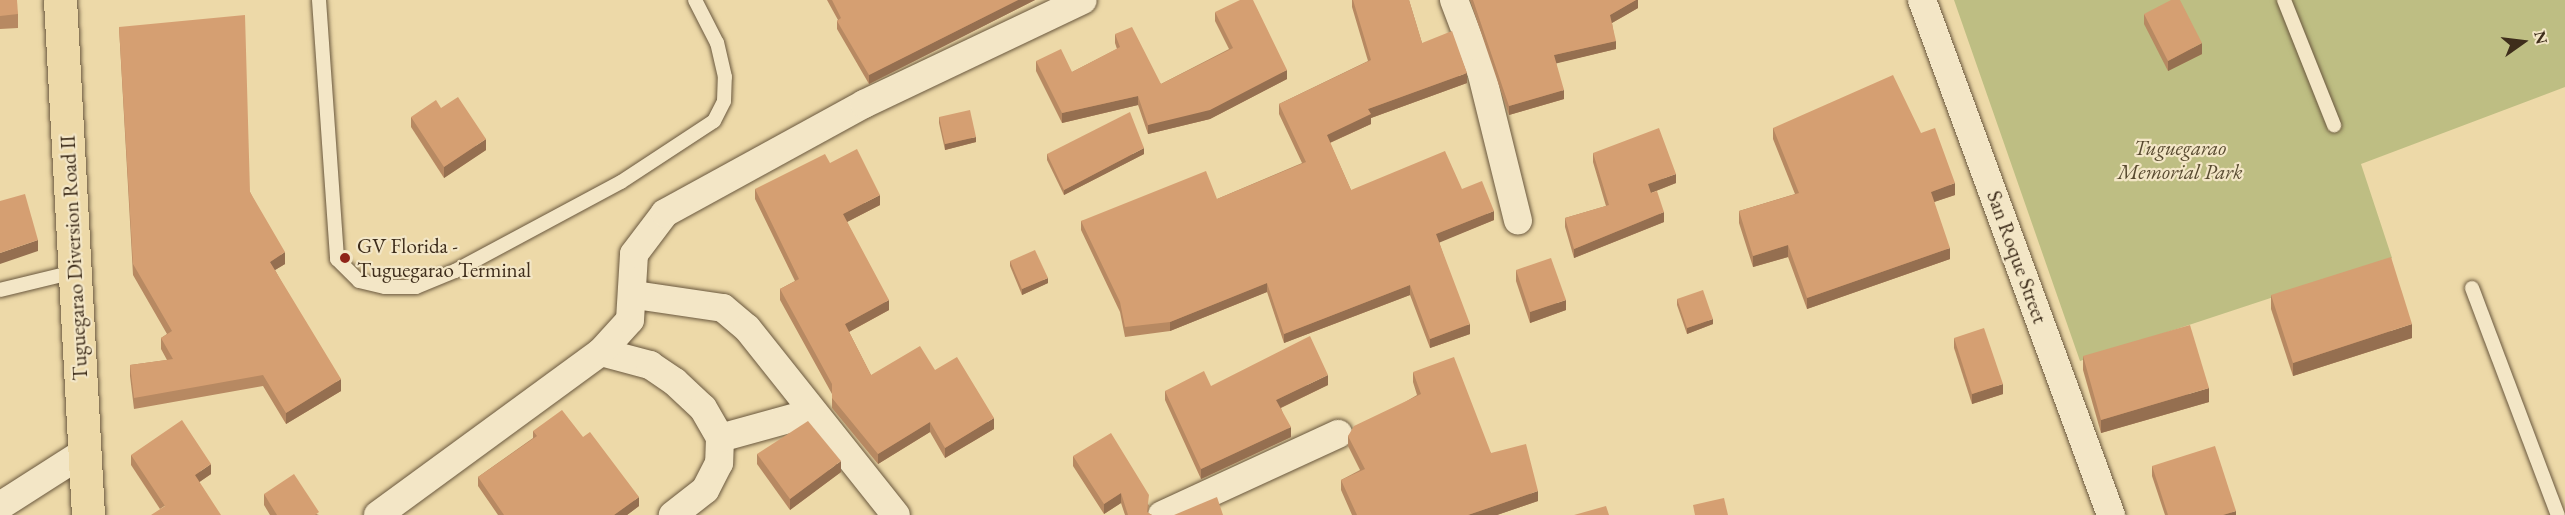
<!DOCTYPE html>
<meta charset="utf-8">
<style>
body{margin:0}
#map{position:relative;width:2565px;height:515px;overflow:hidden;background:#edd9a8;font-family:"EB Garamond",serif}
div>[style]{position:absolute}
.green>*{inset:0;background:#bebe83}
.roads{filter:drop-shadow(0 0 2px #6a583e) drop-shadow(0 0 2px #6a583e)}
.lane>*{height:14px;margin:-7px;padding:0 7px;transform-origin:7px;border-radius:7px;background:#f3e6c6}
.street>*{height:28px;margin:-14px;padding:0 14px;transform-origin:14px;border-radius:14px;background:#f3e6c6}
.highway>*{height:33px;margin:-16.5px;padding:0 16.5px;transform-origin:16.5px;border-radius:16.5px;background:#edd9a8}
.wall>*{inset:0;background:#b78962}
.shaded-wall>*{inset:0;background:#956f50}
.building>*{inset:0;background:#d59f72}
.dots>*{width:16px;height:16px;translate:-50% -50%;box-sizing:border-box;border:3px solid #f3e6c6;border-radius:50%}
span{translate:-50% -50%;white-space:nowrap;text-align:center;line-height:1.15;-webkit-text-stroke:4.5px #f3e6c6;paint-order:stroke}
.park-label{font-size:21px;color:#584a30;font-style:italic}
.poi-label{font-size:21px;color:#3e2d1b}
.left{translate:0 -50%;text-align:left}
.street-label{font-size:21px;color:#3e2d1b}
.north{position:absolute;left:2493px;top:12px;width:60px;height:60px;-webkit-text-stroke:4px #f3e6c6;paint-order:stroke;rotate:76deg;font-size:16px;font-weight:700;line-height:24px;text-align:center;color:#3e2d1b}
.north::after{content:'';display:block;margin:auto;width:21px;height:27px;background:#3e2d1b;clip-path:polygon(50% 0,100% 100%,50% 72%,0 100%)}
</style>
<div id="map">
<div class="green">
<div style="clip-path:polygon(1954px 0,2565px 0,2565px 87px,2361px 164px,2392px 258px,2080px 361px)"></div>
</div>
<div class="roads">
<div class="lane">
<div style="left:319px;top:0;width:260px;rotate:86deg"></div>
<div style="left:337px;top:259px;width:31px;rotate:45deg"></div>
<div style="left:359px;top:281px;width:27px;rotate:13deg"></div>
<div style="left:385px;top:287px;width:31px"></div>
<div style="left:416px;top:287px;width:42px;rotate:-22.3deg"></div>
<div style="left:455px;top:271px;width:188px;rotate:-28.2deg"></div>
<div style="left:621px;top:182px;width:111px;rotate:-33.3deg"></div>
<div style="left:714px;top:121px;width:22px;rotate:-63deg"></div>
<div style="left:724px;top:101px;width:24px;rotate:-88deg"></div>
<div style="left:725px;top:77px;width:35px;rotate:-103deg"></div>
<div style="left:717px;top:43px;width:48px;rotate:-117.1deg"></div>
<div style="left:2284px;top:0;width:135px;rotate:68.2deg"></div>
<div style="left:2472px;top:288px;width:243px;rotate:69.3deg"></div>
<div style="left:0;top:290px;width:76px;rotate:-13.7deg"></div>
</div>
<div class="street">
<div style="left:1454px;top:0;width:76px;rotate:69.2deg"></div>
<div style="left:1481px;top:71px;width:154px;rotate:76.1deg"></div>
<div style="left:1922px;top:0;width:549px;rotate:69.85deg"></div>
<div style="left:635px;top:295px;width:89px;rotate:8.4deg"></div>
<div style="left:723px;top:308px;width:31px;rotate:40deg"></div>
<div style="left:747px;top:328px;width:239px;rotate:51.5deg"></div>
<div style="left:601px;top:352px;width:51px;rotate:14.9deg"></div>
<div style="left:650px;top:365px;width:30px;rotate:34deg"></div>
<div style="left:675px;top:382px;width:38px;rotate:43deg"></div>
<div style="left:703px;top:408px;width:34px;rotate:60deg"></div>
<div style="left:720px;top:438px;width:25px;rotate:92deg"></div>
<div style="left:719px;top:463px;width:30px;rotate:117deg"></div>
<div style="left:705px;top:490px;width:41px;rotate:142deg"></div>
<div style="left:720px;top:438px;width:94px;rotate:-15.4deg"></div>
<div style="left:0;top:506px;width:102px;rotate:-32.6deg"></div>
<div style="left:378px;top:515px;width:276px;rotate:-36.2deg"></div>
<div style="left:601px;top:352px;width:43px;rotate:-47.8deg"></div>
<div style="left:630px;top:320px;width:66px;rotate:-86.5deg"></div>
<div style="left:634px;top:254px;width:51px;rotate:-52.9deg"></div>
<div style="left:665px;top:213px;width:227px;rotate:-28.7deg"></div>
<div style="left:864px;top:104px;width:242px;rotate:-25.4deg"></div>
<div style="left:1162px;top:515px;width:194px;rotate:-24.7deg"></div>
</div>
<div class="highway">
<div style="left:60px;top:0;width:516px;rotate:86.89deg"></div>
</div>
</div>
<div class="wall">
<div style="clip-path:polygon(0 0,18px 14px,18px 28px,0 29px)"></div>
<div style="clip-path:polygon(827px 0,1035px 0,869px 84px,837px 29px,837px 21px,838px 20px)"></div>
<div style="clip-path:polygon(1352px 0,1409px 0,1422px 43px,1467px 83px,1371px 118px,1371px 124px,1330px 143px,1351px 190px,1462px 189px,1494px 220px,1439px 242px,1470px 334px,1430px 348px,1410px 295px,1284px 343px,1267px 292px,1170px 331px,1125px 337px,1120px 312px,1081px 230px,1081px 221px,1217px 199px,1302px 163px,1279px 114px,1279px 104px,1368px 61px,1352px 7px)"></div>
<div style="clip-path:polygon(1470px 0,1638px 0,1638px 8px,1612px 23px,1616px 49px,1556px 63px,1564px 99px,1509px 115px)"></div>
<div style="clip-path:polygon(1215px 12px,1287px 79px,1210px 119px,1148px 134px,1138px 105px,1062px 123px,1036px 71px,1036px 61px,1072px 72px,1117px 49px,1115px 43px,1115px 34px,1161px 84px,1229px 49px,1215px 21px)"></div>
<div style="clip-path:polygon(2144px 14px,2202px 54px,2168px 71px,2144px 24px)"></div>
<div style="clip-path:polygon(119px 27px,250px 192px,285px 264px,275px 270px,341px 391px,286px 424px,263px 386px,134px 409px,130px 376px,130px 365px,167px 360px,161px 349px,161px 338px,167px 334px,133px 275px)"></div>
<div style="clip-path:polygon(411px 117px,486px 150px,444px 178px,411px 127px)"></div>
<div style="clip-path:polygon(939px 117px,976px 142px,945px 150px,939px 123px)"></div>
<div style="clip-path:polygon(1773px 128px,1921px 133px,1955px 195px,1934px 202px,1950px 259px,1807px 309px,1788px 257px,1753px 267px,1739px 223px,1739px 211px,1795px 194px,1773px 139px)"></div>
<div style="clip-path:polygon(1593px 153px,1676px 183px,1651px 193px,1664px 222px,1574px 258px,1565px 227px,1565px 218px,1606px 206px,1593px 162px)"></div>
<div style="clip-path:polygon(1047px 154px,1144px 154px,1064px 195px,1047px 160px)"></div>
<div style="clip-path:polygon(755px 189px,880px 205px,847px 222px,889px 310px,849px 332px,871px 375px,935px 370px,994px 429px,945px 458px,930px 432px,878px 464px,832px 408px,832px 394px,780px 300px,780px 289px,795px 281px,755px 199px)"></div>
<div style="clip-path:polygon(1010px 261px,1048px 283px,1022px 295px,1010px 266px)"></div>
<div style="clip-path:polygon(1516px 270px,1566px 310px,1530px 323px,1516px 281px)"></div>
<div style="clip-path:polygon(2271px 295px,2412px 338px,2293px 376px,2271px 309px)"></div>
<div style="clip-path:polygon(1677px 299px,1713px 324px,1687px 334px,1677px 305px)"></div>
<div style="clip-path:polygon(1954px 338px,2003px 394px,1972px 404px,1954px 348px)"></div>
<div style="clip-path:polygon(2083px 356px,2209px 402px,2101px 433px,2083px 370px)"></div>
<div style="clip-path:polygon(1413px 372px,1491px 453px,1538px 501px,1497px 515px,1352px 515px,1341px 490px,1341px 480px,1360px 470px,1348px 446px,1348px 436px,1417px 395px,1413px 382px)"></div>
<div style="clip-path:polygon(1328px 385px,1281px 408px,1291px 437px,1201px 479px,1165px 400px,1165px 391px,1211px 386px)"></div>
<div style="clip-path:polygon(533px 431px,583px 437px,639px 506px,627px 515px,498px 515px,478px 486px,478px 477px,533px 438px)"></div>
<div style="clip-path:polygon(757px 454px,841px 472px,790px 510px,757px 464px)"></div>
<div style="clip-path:polygon(131px 455px,211px 474px,160px 509px,131px 465px)"></div>
<div style="clip-path:polygon(1073px 456px,1149px 505px,1148px 513px,1152px 515px,1125px 515px,1121px 503px,1104px 514px,1073px 466px)"></div>
<div style="clip-path:polygon(2152px 466px,2236px 515px,2165px 515px,2152px 476px)"></div>
<div style="clip-path:polygon(264px 494px,319px 515px,270px 515px,264px 505px)"></div>
</div>
<div class="shaded-wall">
<div style="clip-path:polygon(1018px 0,1035px 0,869px 84px,869px 75px)"></div>
<div style="clip-path:polygon(1636px 0,1638px 0,1638px 8px,1610px 24px,1610px 15px)"></div>
<div style="clip-path:polygon(1616px 41px,1616px 49px,1554px 64px,1554px 55px)"></div>
<div style="clip-path:polygon(2202px 43px,2202px 54px,2168px 71px,2168px 61px)"></div>
<div style="clip-path:polygon(1287px 70px,1287px 79px,1210px 119px,1148px 134px,1148px 125px)"></div>
<div style="clip-path:polygon(1467px 73px,1467px 83px,1371px 118px,1371px 124px,1327px 144px,1327px 135px,1368px 109px)"></div>
<div style="clip-path:polygon(1564px 90px,1564px 99px,1509px 115px,1509px 106px)"></div>
<div style="clip-path:polygon(1138px 96px,1138px 105px,1062px 123px,1062px 113px)"></div>
<div style="clip-path:polygon(976px 137px,976px 142px,945px 150px,945px 144px)"></div>
<div style="clip-path:polygon(486px 139px,486px 150px,444px 178px,444px 167px)"></div>
<div style="clip-path:polygon(1144px 148px,1144px 154px,1064px 195px,1064px 190px)"></div>
<div style="clip-path:polygon(1676px 174px,1676px 183px,1648px 194px,1648px 184px)"></div>
<div style="clip-path:polygon(1955px 183px,1955px 195px,1931px 203px,1931px 192px)"></div>
<div style="clip-path:polygon(880px 195px,880px 205px,843px 224px,843px 214px)"></div>
<div style="clip-path:polygon(1494px 211px,1494px 220px,1436px 244px,1436px 234px)"></div>
<div style="clip-path:polygon(1664px 212px,1664px 222px,1574px 258px,1574px 249px)"></div>
<div style="clip-path:polygon(38px 240px,38px 251px,0 264px,0 253px)"></div>
<div style="clip-path:polygon(1788px 245px,1788px 257px,1753px 267px,1753px 256px)"></div>
<div style="clip-path:polygon(1950px 248px,1950px 259px,1807px 309px,1807px 298px)"></div>
<div style="clip-path:polygon(285px 252px,285px 264px,270px 273px,270px 262px)"></div>
<div style="clip-path:polygon(1048px 278px,1048px 283px,1022px 295px,1022px 289px)"></div>
<div style="clip-path:polygon(1267px 283px,1267px 292px,1170px 331px,1170px 322px)"></div>
<div style="clip-path:polygon(1410px 285px,1410px 295px,1284px 343px,1284px 334px)"></div>
<div style="clip-path:polygon(889px 300px,889px 310px,845px 334px,845px 324px)"></div>
<div style="clip-path:polygon(1566px 300px,1566px 310px,1530px 323px,1530px 312px)"></div>
<div style="clip-path:polygon(1713px 319px,1713px 324px,1687px 334px,1687px 328px)"></div>
<div style="clip-path:polygon(1470px 324px,1470px 334px,1430px 348px,1430px 339px)"></div>
<div style="clip-path:polygon(2412px 324px,2412px 338px,2293px 376px,2293px 363px)"></div>
<div style="clip-path:polygon(1328px 375px,1328px 385px,1276px 410px,1276px 400px)"></div>
<div style="clip-path:polygon(341px 379px,341px 391px,286px 424px,286px 413px)"></div>
<div style="clip-path:polygon(2003px 384px,2003px 394px,1972px 404px,1972px 394px)"></div>
<div style="clip-path:polygon(2209px 388px,2209px 402px,2101px 433px,2101px 420px)"></div>
<div style="clip-path:polygon(994px 418px,994px 429px,945px 458px,945px 448px)"></div>
<div style="clip-path:polygon(930px 422px,930px 432px,878px 464px,878px 454px)"></div>
<div style="clip-path:polygon(1291px 427px,1291px 437px,1201px 479px,1201px 469px)"></div>
<div style="clip-path:polygon(841px 461px,841px 472px,790px 510px,790px 499px)"></div>
<div style="clip-path:polygon(211px 464px,211px 474px,195px 485px,195px 475px)"></div>
<div style="clip-path:polygon(1538px 491px,1538px 501px,1497px 515px,1468px 515px)"></div>
<div style="clip-path:polygon(1121px 493px,1121px 503px,1104px 514px,1104px 504px)"></div>
<div style="clip-path:polygon(639px 497px,639px 506px,627px 515px,614px 515px)"></div>
<div style="clip-path:polygon(2236px 511px,2236px 515px,2223px 515px)"></div>
</div>
<div class="building">
<div style="clip-path:polygon(0 0,17px 0,18px 14px,0 16px)"></div>
<div style="clip-path:polygon(832px 0,1018px 0,869px 75px,837px 21px,841px 18px)"></div>
<div style="clip-path:polygon(1240px 0,1253px 0,1287px 70px,1210px 110px,1148px 125px,1138px 96px,1062px 113px,1036px 61px,1061px 49px,1072px 72px,1120px 47px,1115px 34px,1132px 27px,1161px 84px,1233px 48px,1215px 12px)"></div>
<div style="clip-path:polygon(1353px 0,1409px 0,1422px 43px,1452px 31px,1467px 73px,1368px 109px,1371px 114px,1327px 135px,1351px 190px,1445px 151px,1462px 189px,1482px 181px,1494px 211px,1436px 234px,1470px 324px,1430px 339px,1410px 285px,1284px 334px,1267px 283px,1170px 322px,1125px 327px,1120px 302px,1081px 221px,1206px 171px,1217px 199px,1306px 162px,1279px 104px,1371px 60px)"></div>
<div style="clip-path:polygon(1473px 0,1636px 0,1610px 15px,1616px 41px,1554px 55px,1564px 90px,1509px 106px)"></div>
<div style="clip-path:polygon(2171px 0,2180px 0,2202px 43px,2168px 61px,2144px 14px)"></div>
<div style="clip-path:polygon(245px 15px,250px 192px,285px 252px,270px 262px,341px 379px,286px 413px,263px 375px,134px 398px,130px 365px,173px 359px,161px 338px,172px 331px,133px 264px,119px 27px)"></div>
<div style="clip-path:polygon(1893px 75px,1921px 133px,1935px 128px,1955px 183px,1931px 192px,1950px 248px,1807px 298px,1788px 245px,1753px 256px,1739px 211px,1799px 193px,1773px 128px)"></div>
<div style="clip-path:polygon(458px 97px,486px 139px,444px 167px,411px 117px,436px 100px,441px 108px)"></div>
<div style="clip-path:polygon(970px 110px,976px 137px,945px 144px,939px 117px)"></div>
<div style="clip-path:polygon(1130px 112px,1144px 148px,1064px 190px,1047px 154px)"></div>
<div style="clip-path:polygon(1659px 128px,1676px 174px,1648px 184px,1651px 193px,1657px 191px,1664px 212px,1574px 249px,1565px 218px,1609px 205px,1593px 153px)"></div>
<div style="clip-path:polygon(857px 149px,880px 195px,843px 214px,889px 300px,845px 324px,871px 375px,920px 346px,935px 370px,957px 357px,994px 418px,945px 448px,930px 422px,878px 454px,832px 398px,832px 384px,780px 289px,799px 279px,755px 189px,825px 154px,830px 163px)"></div>
<div style="clip-path:polygon(25px 194px,38px 240px,0 253px,0 201px)"></div>
<div style="clip-path:polygon(1035px 250px,1048px 278px,1022px 289px,1010px 261px)"></div>
<div style="clip-path:polygon(2391px 257px,2412px 324px,2293px 363px,2271px 295px)"></div>
<div style="clip-path:polygon(1551px 258px,1566px 300px,1530px 312px,1516px 270px)"></div>
<div style="clip-path:polygon(1703px 290px,1713px 319px,1687px 328px,1677px 299px)"></div>
<div style="clip-path:polygon(2190px 325px,2209px 388px,2101px 420px,2083px 356px)"></div>
<div style="clip-path:polygon(1984px 328px,2003px 384px,1972px 394px,1954px 338px)"></div>
<div style="clip-path:polygon(1310px 336px,1328px 375px,1276px 400px,1291px 427px,1201px 469px,1165px 391px,1204px 371px,1211px 386px)"></div>
<div style="clip-path:polygon(1454px 357px,1491px 453px,1526px 444px,1538px 491px,1468px 515px,1357px 515px,1341px 480px,1365px 469px,1348px 436px,1354px 426px,1421px 394px,1413px 372px)"></div>
<div style="clip-path:polygon(562px 410px,583px 437px,590px 432px,639px 497px,614px 515px,504px 515px,478px 477px,537px 436px,533px 431px)"></div>
<div style="clip-path:polygon(182px 420px,211px 464px,195px 475px,221px 515px,151px 515px,165px 506px,131px 455px)"></div>
<div style="clip-path:polygon(808px 421px,841px 461px,790px 499px,757px 454px)"></div>
<div style="clip-path:polygon(1111px 433px,1149px 495px,1147px 512px,1152px 515px,1128px 515px,1121px 493px,1104px 504px,1073px 456px)"></div>
<div style="clip-path:polygon(2215px 446px,2236px 511px,2223px 515px,2168px 515px,2152px 466px)"></div>
<div style="clip-path:polygon(294px 474px,319px 512px,315px 515px,277px 515px,264px 494px)"></div>
<div style="clip-path:polygon(1217px 497px,1223px 515px,1174px 515px)"></div>
<div style="clip-path:polygon(1724px 498px,1728px 515px,1695px 515px,1693px 505px)"></div>
<div style="clip-path:polygon(1606px 506px,1609px 515px,1574px 515px)"></div>
</div>
<div class="dots">
<div style="left:345px;top:258px;background:#8f2418"></div>
</div>
<div class="park-label">
<span style="left:2180px;top:160px">Tuguegarao<br>Memorial Park</span>
</div>
<div class="poi-label">
<span class="left" style="left:357px;top:258px">GV Florida -<br>Tuguegarao Terminal</span>
</div>
<div class="street-label">
<span style="left:2017px;top:257px;rotate:70deg">San Roque Street</span>
<span style="left:74px;top:258px;rotate:-93deg">Tuguegarao Diversion Road Ⅱ</span>
</div>
<div class="north">N</div>
</div>
